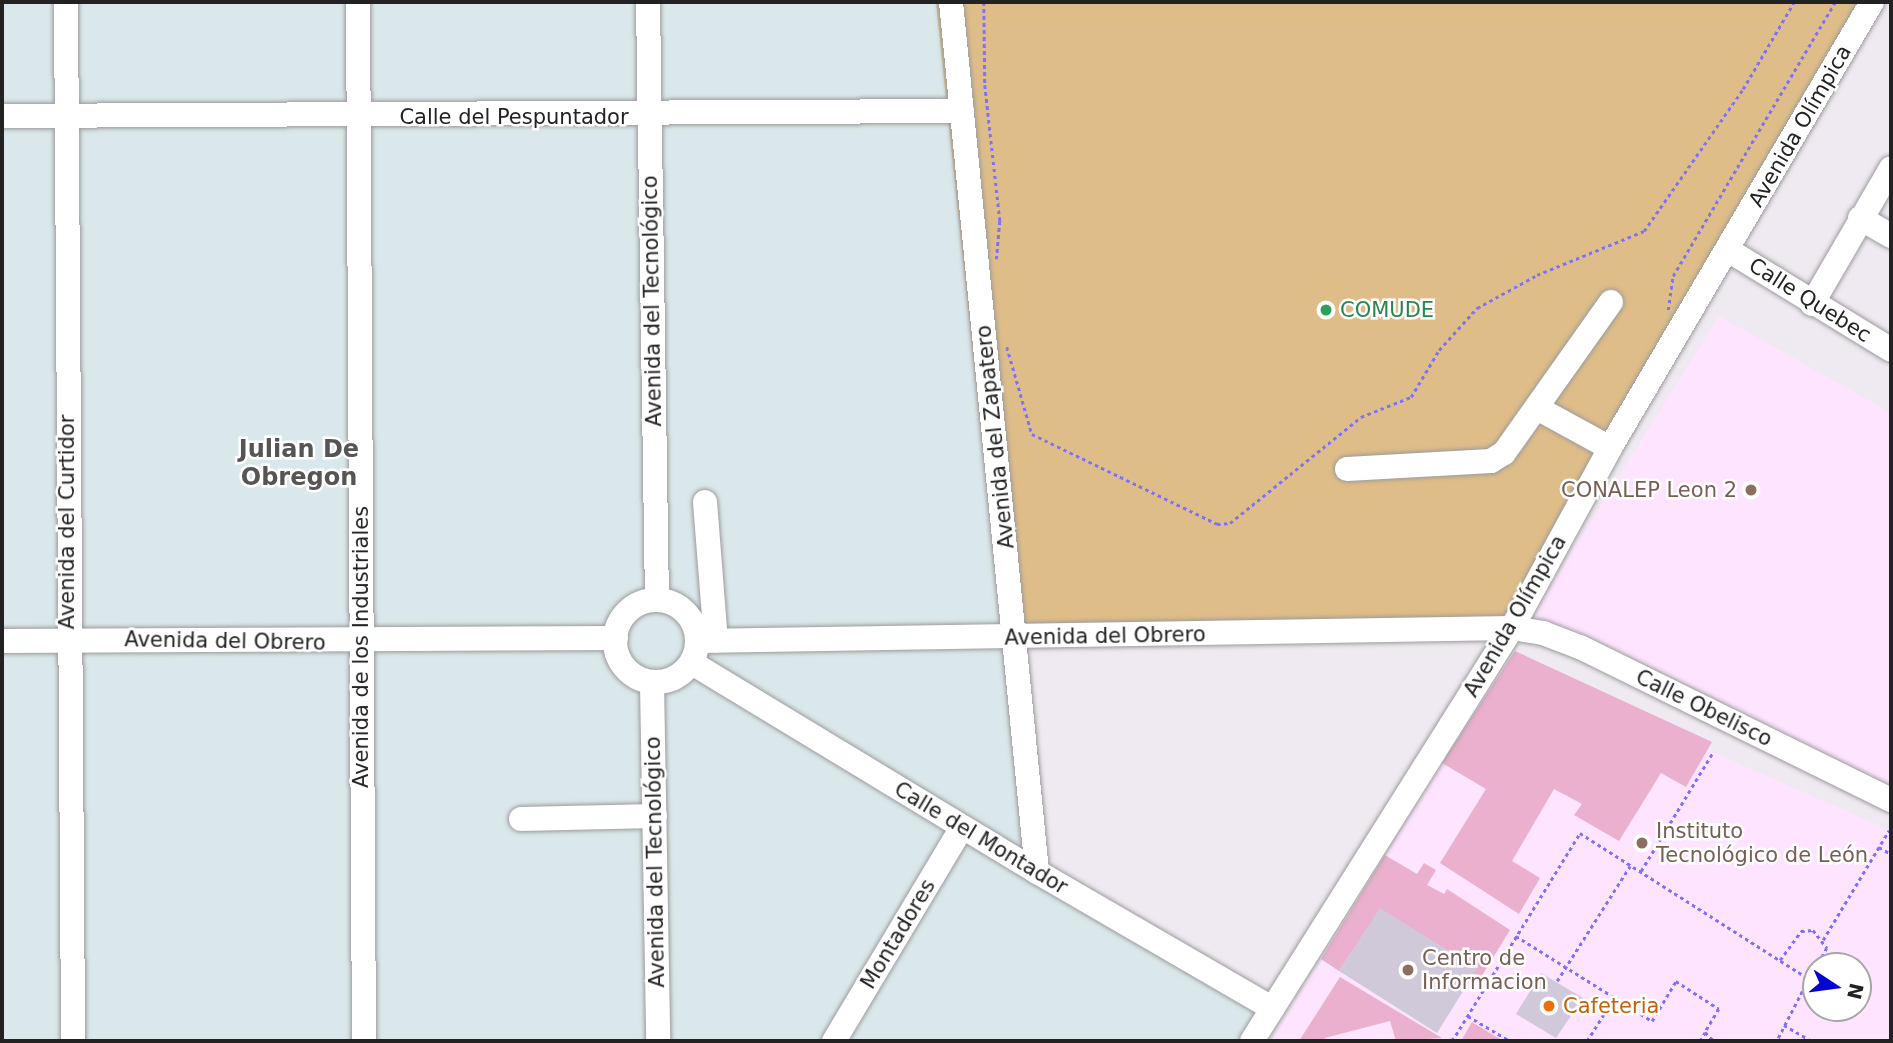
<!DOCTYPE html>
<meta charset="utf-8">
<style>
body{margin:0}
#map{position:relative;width:1893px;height:1043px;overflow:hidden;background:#efe9f2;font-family:"DejaVu Sans",sans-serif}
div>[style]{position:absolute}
.industrial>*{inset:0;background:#dbe8eb}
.education>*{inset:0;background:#fee4ff}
.grass>*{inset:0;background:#eab0cd}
.pitch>*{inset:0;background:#dfbd88}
.building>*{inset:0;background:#cfc9d9}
.path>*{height:2.5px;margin-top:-1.25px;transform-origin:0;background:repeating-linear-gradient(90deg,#7f72f9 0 3.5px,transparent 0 7px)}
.roads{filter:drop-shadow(0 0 2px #9c9c9c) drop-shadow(0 0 2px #9c9c9c)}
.minor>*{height:24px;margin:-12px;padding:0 12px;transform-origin:12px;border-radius:12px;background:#fff}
.minor>.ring{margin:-12px;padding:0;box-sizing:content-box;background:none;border:24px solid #fff;border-radius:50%}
.dots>*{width:19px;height:19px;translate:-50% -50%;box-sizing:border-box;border:4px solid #fff;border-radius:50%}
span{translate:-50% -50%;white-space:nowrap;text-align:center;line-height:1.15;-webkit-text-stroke:5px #fff;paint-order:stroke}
.street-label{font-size:21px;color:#222}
.leisure-label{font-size:21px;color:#27864d}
.left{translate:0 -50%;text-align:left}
.education-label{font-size:21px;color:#785e54}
.right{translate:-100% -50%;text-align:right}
.food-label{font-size:21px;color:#c56008}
.quarter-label{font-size:24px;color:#555;font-weight:700}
.frame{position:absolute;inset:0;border:4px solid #222;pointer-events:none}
.north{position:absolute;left:1802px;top:952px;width:70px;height:70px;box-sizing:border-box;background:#fff;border:2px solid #a7a7a7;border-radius:50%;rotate:103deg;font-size:19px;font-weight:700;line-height:28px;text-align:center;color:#222}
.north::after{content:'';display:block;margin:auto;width:24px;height:32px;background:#0204d1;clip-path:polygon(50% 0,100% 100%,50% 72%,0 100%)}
</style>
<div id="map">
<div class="industrial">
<div style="clip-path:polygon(2px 2px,947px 2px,1037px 878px,1262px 1013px,1245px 1041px,2px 1041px)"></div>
</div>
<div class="education">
<div style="clip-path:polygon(1719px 316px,1891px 413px,1891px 785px,1531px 618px)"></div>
<div style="clip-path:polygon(evenodd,1505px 660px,1891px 831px,1891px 1041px,1271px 1041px,1505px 660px,1816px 966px,1858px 966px,1858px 1008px,1816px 1008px,1816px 966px)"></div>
</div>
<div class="grass">
<div style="clip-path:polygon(1515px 651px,1712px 742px,1686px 787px,1661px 773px,1619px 841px,1574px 815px,1582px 804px,1554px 789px,1512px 861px,1540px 878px,1519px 914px,1440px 863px,1486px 789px,1442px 763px)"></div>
<div style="clip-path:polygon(1385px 855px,1417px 874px,1424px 863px,1436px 870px,1427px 885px,1444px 894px,1447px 889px,1510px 930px,1478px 982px,1471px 977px,1476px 968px,1380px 909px,1339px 971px,1321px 959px)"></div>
<div style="clip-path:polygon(1340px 977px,1442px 1038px,1396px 1041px,1390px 1021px,1325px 1038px,1325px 1041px,1299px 1041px)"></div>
<div style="clip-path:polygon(1472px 1022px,1503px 1041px,1461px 1041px)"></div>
</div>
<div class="pitch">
<div style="clip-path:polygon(936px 2px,1862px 2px,1505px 619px,1003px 643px)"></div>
</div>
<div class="building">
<div style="clip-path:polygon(1380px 908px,1477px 969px,1437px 1033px,1339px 971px)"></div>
<div style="clip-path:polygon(1541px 973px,1583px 998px,1556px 1038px,1516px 1014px)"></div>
</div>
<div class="path">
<div style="left:984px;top:2px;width:83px;rotate:89.3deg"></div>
<div style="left:985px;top:85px;width:137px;rotate:83.7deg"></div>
<div style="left:1000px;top:221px;width:38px;rotate:95deg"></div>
<div style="left:1668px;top:310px;width:34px;rotate:-82deg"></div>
<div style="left:1673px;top:276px;width:318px;rotate:-59.4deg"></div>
<div style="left:1007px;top:347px;width:91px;rotate:74deg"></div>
<div style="left:1032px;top:434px;width:206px;rotate:25.9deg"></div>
<div style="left:1217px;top:524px;width:13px;rotate:-4deg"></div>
<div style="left:1230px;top:523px;width:169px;rotate:-39deg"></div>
<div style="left:1361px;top:417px;width:54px;rotate:-21.8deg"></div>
<div style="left:1411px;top:397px;width:55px;rotate:-59.2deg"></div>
<div style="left:1439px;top:350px;width:57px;rotate:-47.9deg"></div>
<div style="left:1477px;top:308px;width:68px;rotate:-28.8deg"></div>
<div style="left:1537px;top:275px;width:116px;rotate:-22.4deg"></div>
<div style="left:1644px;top:231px;width:173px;rotate:-55.1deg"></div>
<div style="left:1743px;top:89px;width:101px;rotate:-59.6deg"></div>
<div style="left:1879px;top:847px;width:14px;rotate:30deg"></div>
<div style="left:1641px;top:871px;width:139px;rotate:-58.8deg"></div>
<div style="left:1516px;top:936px;width:160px;rotate:32deg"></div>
<div style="left:1652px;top:1021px;width:47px;rotate:-59deg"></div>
<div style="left:1676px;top:981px;width:51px;rotate:33.1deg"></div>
<div style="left:1719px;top:1009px;width:27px;rotate:121deg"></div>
<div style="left:1823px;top:940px;width:128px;rotate:-59deg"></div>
<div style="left:1780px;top:960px;width:36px;rotate:-54deg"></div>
<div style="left:1801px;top:931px;width:12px;rotate:-5deg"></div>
<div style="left:1813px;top:930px;width:23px;rotate:52deg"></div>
<div style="left:1827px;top:948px;width:21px;rotate:119deg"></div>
<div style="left:1809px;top:979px;width:13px;rotate:-58deg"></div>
<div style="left:1557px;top:981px;width:136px;rotate:-57.6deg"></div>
<div style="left:1468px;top:1016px;width:49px;rotate:30.8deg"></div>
<div style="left:1784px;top:1025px;width:32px;rotate:30deg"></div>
<div style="left:1442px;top:1041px;width:12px;rotate:-9deg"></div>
<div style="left:1452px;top:1041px;width:244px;rotate:-58.4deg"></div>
<div style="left:1580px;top:833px;width:272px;rotate:32.5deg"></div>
<div style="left:1809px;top:979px;width:70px;rotate:117.3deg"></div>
<div style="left:1587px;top:1041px;width:51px;rotate:-57.9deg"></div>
<div style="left:1700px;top:1041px;width:10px;rotate:-61deg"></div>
<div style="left:1705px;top:1032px;width:13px;rotate:45deg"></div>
</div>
<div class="roads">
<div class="minor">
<div style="left:66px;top:2px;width:1039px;rotate:89.61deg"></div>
<div style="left:358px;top:2px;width:1039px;rotate:89.67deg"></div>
<div style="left:648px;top:2px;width:598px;rotate:89.14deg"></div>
<div style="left:951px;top:2px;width:874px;rotate:84.35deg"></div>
<div style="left:2px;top:116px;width:960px;rotate:-0.3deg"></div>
<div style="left:1860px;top:218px;width:36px;rotate:30deg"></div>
<div style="left:1728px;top:250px;width:191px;rotate:31.5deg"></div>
<div style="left:1812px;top:304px;width:157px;rotate:-59.8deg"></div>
<div style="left:1537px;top:408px;width:83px;rotate:28.7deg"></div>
<div style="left:1347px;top:469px;width:144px;rotate:-3.2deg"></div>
<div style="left:1491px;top:461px;width:15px;rotate:-32deg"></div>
<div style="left:1504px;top:453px;width:185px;rotate:-54.7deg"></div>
<div style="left:705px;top:502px;width:139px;rotate:85.5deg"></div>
<div class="ring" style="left:615px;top:600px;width:58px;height:58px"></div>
<div style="left:2px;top:641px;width:614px;rotate:-0.28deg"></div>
<div style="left:698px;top:641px;width:814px;rotate:-0.91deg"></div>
<div style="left:1512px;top:628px;width:31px;rotate:9deg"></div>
<div style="left:1543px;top:633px;width:40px;rotate:21deg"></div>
<div style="left:1580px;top:647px;width:347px;rotate:26.2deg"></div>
<div style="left:692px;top:663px;width:403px;rotate:31.2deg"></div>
<div style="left:1037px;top:872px;width:272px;rotate:30.1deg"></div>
<div style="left:652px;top:683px;width:358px;rotate:89deg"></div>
<div style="left:521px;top:819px;width:134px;rotate:-1.3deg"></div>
<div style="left:834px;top:1041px;width:249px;rotate:-59.1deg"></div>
<div style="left:1252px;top:1041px;width:488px;rotate:-57.8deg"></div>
<div style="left:1512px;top:628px;width:205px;rotate:-61.4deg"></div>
<div style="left:1610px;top:448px;width:517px;rotate:-59.57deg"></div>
</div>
</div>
<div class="dots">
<div style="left:1326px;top:310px;background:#2e9e5b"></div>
<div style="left:1751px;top:490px;background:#8d6e63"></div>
<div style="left:1642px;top:843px;background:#8d6e63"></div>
<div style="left:1408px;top:970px;background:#8d6e63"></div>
<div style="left:1549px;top:1006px;background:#e8710a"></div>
</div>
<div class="street-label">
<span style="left:514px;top:117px">Calle del Pespuntador</span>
<span style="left:1800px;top:126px;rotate:-60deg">Avenida Olímpica</span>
<span style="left:1810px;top:300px;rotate:32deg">Calle Quebec</span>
<span style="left:652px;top:301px;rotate:-91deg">Avenida del Tecnológico</span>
<span style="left:995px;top:437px;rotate:-96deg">Avenida del Zapatero</span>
<span style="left:67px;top:522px;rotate:-90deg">Avenida del Curtidor</span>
<span style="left:1515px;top:616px;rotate:-60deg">Avenida Olímpica</span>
<span style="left:1105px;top:636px;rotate:-1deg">Avenida del Obrero</span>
<span style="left:225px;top:641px;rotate:1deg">Avenida del Obrero</span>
<span style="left:361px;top:647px;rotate:-90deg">Avenida de los Industriales</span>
<span style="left:1704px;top:708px;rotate:26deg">Calle Obelisco</span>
<span style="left:981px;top:838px;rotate:31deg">Calle del Montador</span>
<span style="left:655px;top:862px;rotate:-91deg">Avenida del Tecnológico</span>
<span style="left:898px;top:934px;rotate:-59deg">Montadores</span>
</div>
<div class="leisure-label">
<span class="left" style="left:1340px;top:310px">COMUDE</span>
</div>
<div class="education-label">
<span class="right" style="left:1737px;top:490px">CONALEP Leon 2</span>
<span class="left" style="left:1656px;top:843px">Instituto<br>Tecnológico de León</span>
<span class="left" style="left:1422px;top:970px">Centro de<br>Informacion</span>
</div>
<div class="food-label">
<span class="left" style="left:1563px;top:1006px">Cafeteria</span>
</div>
<div class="quarter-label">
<span style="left:299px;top:464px">Julian De<br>Obregon</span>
</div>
<div class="frame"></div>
<div class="north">N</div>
</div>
